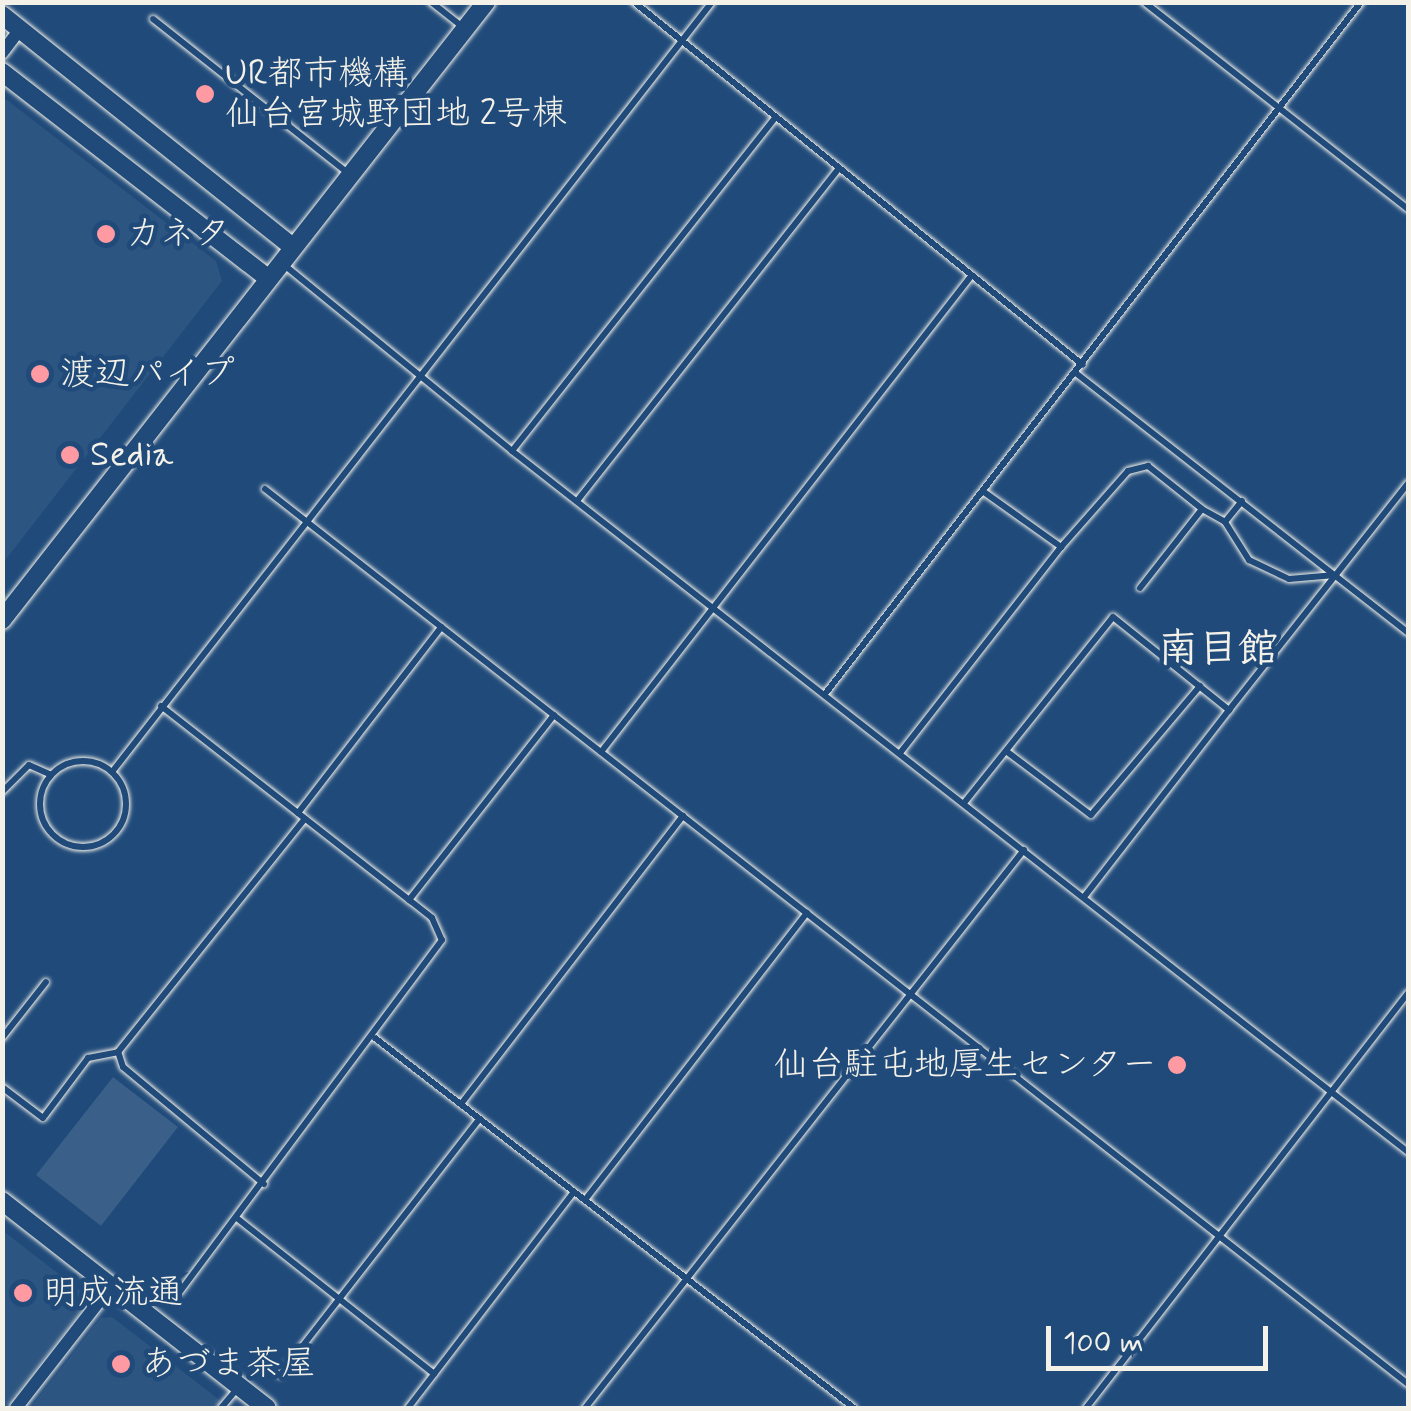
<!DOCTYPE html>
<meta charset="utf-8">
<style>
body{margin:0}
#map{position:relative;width:1411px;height:1411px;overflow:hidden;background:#1f4a7a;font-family:Mynerve,"Klee One",sans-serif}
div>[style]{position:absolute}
.built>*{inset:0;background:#2d5581}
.green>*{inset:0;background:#3a5f88}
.roads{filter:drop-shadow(0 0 2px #f4f1e8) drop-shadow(0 0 2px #f4f1e8)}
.lane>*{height:6px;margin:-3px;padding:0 3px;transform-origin:3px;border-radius:3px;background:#1f4a7a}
.lane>.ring{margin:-3px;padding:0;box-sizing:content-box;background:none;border:6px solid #1f4a7a;border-radius:50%}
.street>*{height:12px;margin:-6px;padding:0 6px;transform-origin:6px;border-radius:6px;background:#1f4a7a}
.secondary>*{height:18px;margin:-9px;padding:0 9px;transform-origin:9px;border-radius:9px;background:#1f4a7a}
.dots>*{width:28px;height:28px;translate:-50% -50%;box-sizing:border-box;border:5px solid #1f4a7a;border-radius:50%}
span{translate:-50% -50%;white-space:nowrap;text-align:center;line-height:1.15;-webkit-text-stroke:9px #1f4a7a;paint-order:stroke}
.poi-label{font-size:35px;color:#f4f1e8}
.left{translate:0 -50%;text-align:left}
.right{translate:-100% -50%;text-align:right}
.quarter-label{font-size:40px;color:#f4f1e8;font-weight:700}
.frame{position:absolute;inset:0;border:5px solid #f4f1e8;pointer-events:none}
.scale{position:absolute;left:1046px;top:1326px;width:222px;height:45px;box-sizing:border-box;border:5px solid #f4f1e8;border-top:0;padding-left:12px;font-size:30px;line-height:35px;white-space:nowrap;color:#f4f1e8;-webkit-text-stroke:8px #1f4a7a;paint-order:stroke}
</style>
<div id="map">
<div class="built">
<div style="clip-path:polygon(3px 97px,216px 261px,222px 281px,3px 563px)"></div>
<div style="clip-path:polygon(2px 1230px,91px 1299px,4px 1408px,2px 1408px)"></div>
<div style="clip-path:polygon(112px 1317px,230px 1408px,31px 1408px,101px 1318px)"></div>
</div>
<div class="green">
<div style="clip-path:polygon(113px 1077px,178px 1127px,101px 1226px,36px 1175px)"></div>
</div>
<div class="roads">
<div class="lane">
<div style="left:431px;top:2px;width:42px;rotate:38.2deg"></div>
<div style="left:634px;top:2px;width:577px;rotate:38.95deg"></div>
<div style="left:1144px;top:2px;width:335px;rotate:38.1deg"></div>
<div style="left:153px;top:19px;width:250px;rotate:38.3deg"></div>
<div style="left:283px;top:264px;width:296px;rotate:39.2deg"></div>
<div style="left:512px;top:451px;width:1138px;rotate:38.04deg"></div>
<div style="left:1077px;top:374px;width:420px;rotate:38deg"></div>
<div style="left:512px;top:451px;width:426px;rotate:-51.7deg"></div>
<div style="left:265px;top:489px;width:1452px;rotate:38.06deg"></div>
<div style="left:984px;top:492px;width:95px;rotate:35.5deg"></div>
<div style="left:1061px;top:547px;width:101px;rotate:-48.6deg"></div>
<div style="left:1128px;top:471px;width:21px;rotate:-14deg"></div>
<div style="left:1148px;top:466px;width:69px;rotate:38.5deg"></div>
<div style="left:577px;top:501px;width:424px;rotate:-51.8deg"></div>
<div style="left:1242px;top:501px;width:27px;rotate:129deg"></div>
<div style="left:1225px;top:522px;width:45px;rotate:57.7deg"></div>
<div style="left:1249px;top:560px;width:44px;rotate:25.4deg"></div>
<div style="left:1289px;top:579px;width:46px;rotate:-5deg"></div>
<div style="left:1140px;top:588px;width:100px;rotate:-51.9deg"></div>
<div style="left:1202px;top:509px;width:26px;rotate:29deg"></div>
<div style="left:825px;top:694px;width:875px;rotate:-52.24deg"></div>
<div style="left:161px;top:706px;width:344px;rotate:38deg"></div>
<div style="left:432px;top:918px;width:24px;rotate:66deg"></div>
<div style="left:442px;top:940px;width:439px;rotate:126.7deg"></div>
<div style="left:1006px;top:751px;width:106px;rotate:37deg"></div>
<div style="left:1091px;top:815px;width:169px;rotate:-49.8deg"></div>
<div style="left:601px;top:752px;width:604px;rotate:-52.13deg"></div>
<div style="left:900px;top:753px;width:261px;rotate:-52deg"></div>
<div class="ring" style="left:40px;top:761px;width:80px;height:80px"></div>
<div style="left:112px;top:772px;width:976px;rotate:-52.07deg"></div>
<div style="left:2px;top:792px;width:38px;rotate:-45deg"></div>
<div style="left:29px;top:765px;width:24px;rotate:24deg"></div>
<div style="left:964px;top:803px;width:238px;rotate:-51.3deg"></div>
<div style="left:1113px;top:617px;width:149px;rotate:38.7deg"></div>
<div style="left:1229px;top:710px;width:289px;rotate:-51.7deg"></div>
<div style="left:298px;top:813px;width:235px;rotate:-52.4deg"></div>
<div style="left:1084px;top:897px;width:237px;rotate:-52.2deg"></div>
<div style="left:409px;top:900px;width:235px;rotate:-51.9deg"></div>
<div style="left:2px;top:1038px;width:71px;rotate:-51.8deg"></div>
<div style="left:375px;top:1038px;width:605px;rotate:37.68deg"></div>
<div style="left:2px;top:1087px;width:51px;rotate:37.1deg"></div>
<div style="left:43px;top:1118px;width:75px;rotate:-53.1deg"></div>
<div style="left:88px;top:1058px;width:31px;rotate:-11deg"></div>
<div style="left:461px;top:1104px;width:364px;rotate:-52.4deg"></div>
<div style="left:264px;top:1184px;width:183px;rotate:-140.3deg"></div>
<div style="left:123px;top:1067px;width:16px;rotate:-108deg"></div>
<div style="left:118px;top:1052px;width:299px;rotate:-51.3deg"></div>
<div style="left:585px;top:1200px;width:363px;rotate:-52.3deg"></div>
<div style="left:238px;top:1219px;width:250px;rotate:38.3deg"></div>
<div style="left:280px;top:1375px;width:324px;rotate:-52.1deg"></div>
<div style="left:221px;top:1408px;width:23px;rotate:-50deg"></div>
<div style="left:408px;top:1408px;width:272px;rotate:-52.5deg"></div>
<div style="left:585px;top:1408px;width:710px;rotate:-51.81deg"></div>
<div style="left:1086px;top:1408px;width:525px;rotate:-52.19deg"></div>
</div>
<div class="street">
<div style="left:2px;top:53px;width:30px;rotate:-53deg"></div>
<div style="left:16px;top:1408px;width:155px;rotate:-52.1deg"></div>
</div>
<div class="secondary">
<div style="left:2px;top:15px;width:372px;rotate:38.6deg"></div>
<div style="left:2px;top:72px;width:336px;rotate:37.8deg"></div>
<div style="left:2px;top:620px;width:785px;rotate:-51.93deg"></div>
<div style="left:2px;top:1201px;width:336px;rotate:38deg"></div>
</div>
</div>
<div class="dots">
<div style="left:205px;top:94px;background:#ff9aa2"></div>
<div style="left:106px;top:234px;background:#ff9aa2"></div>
<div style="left:40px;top:374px;background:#ff9aa2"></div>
<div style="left:70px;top:455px;background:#ff9aa2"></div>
<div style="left:1177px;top:1065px;background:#ff9aa2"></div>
<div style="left:23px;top:1293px;background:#ff9aa2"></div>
<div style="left:121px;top:1364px;background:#ff9aa2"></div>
</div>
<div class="poi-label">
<span class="left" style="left:225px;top:94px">UR都市機構<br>仙台宮城野団地 2号棟</span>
<span class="left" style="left:126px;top:234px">カネタ</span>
<span class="left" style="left:60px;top:374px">渡辺パイプ</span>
<span class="left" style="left:90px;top:455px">Sedia</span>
<span class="right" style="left:1157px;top:1065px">仙台駐屯地厚生センター</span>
<span class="left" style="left:43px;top:1293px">明成流通</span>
<span class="left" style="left:141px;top:1364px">あづま茶屋</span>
</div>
<div class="quarter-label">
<span style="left:1218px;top:650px">南目館</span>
</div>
<div class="frame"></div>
<div class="scale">100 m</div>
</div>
